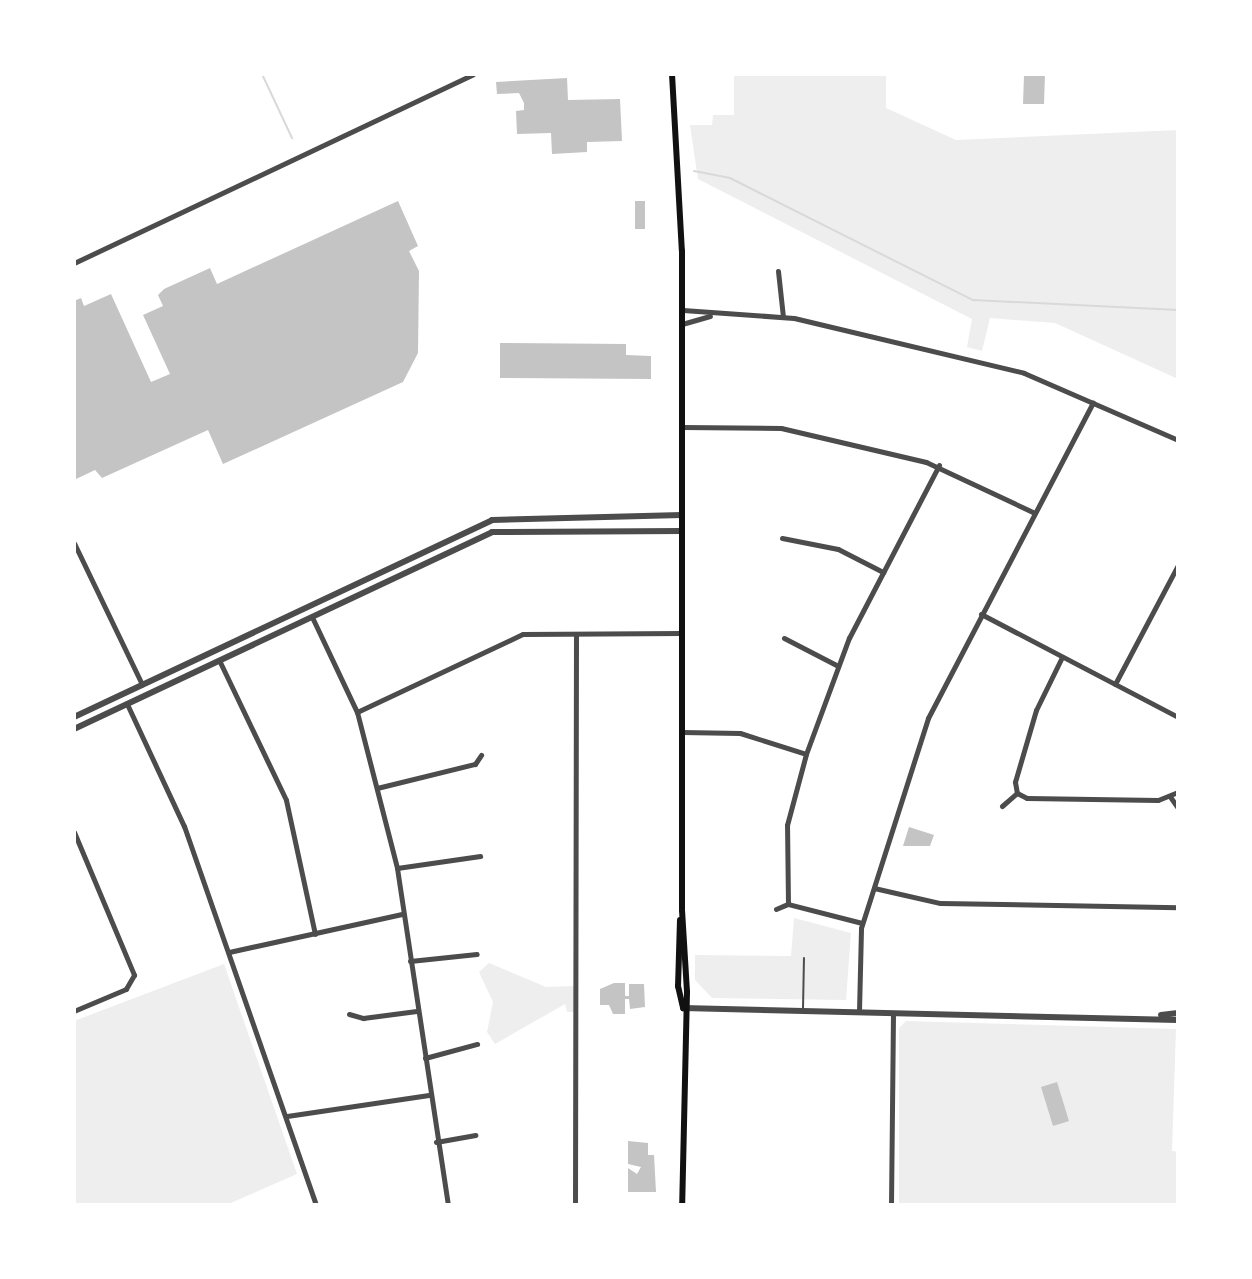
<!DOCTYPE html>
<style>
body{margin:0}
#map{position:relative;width:1252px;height:1279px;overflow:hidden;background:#fff;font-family:"Varela Round",sans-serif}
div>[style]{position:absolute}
.green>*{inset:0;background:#eee}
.stream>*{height:2px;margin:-1px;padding:0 1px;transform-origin:1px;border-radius:1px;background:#d9d9d9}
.building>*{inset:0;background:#c4c4c4}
.service>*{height:2px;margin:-1px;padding:0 1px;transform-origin:1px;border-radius:1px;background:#4c4c4c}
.minor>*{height:5px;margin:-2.5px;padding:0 2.5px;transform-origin:2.5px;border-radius:2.5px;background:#4c4c4c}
.tertiary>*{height:6px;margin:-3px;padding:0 3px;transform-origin:3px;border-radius:3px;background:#4c4c4c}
.secondary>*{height:6px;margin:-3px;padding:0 3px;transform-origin:3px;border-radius:3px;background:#111}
span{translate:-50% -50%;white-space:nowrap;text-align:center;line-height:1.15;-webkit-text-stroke:6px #fff;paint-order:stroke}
.frame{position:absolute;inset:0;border:76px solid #fff;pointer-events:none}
</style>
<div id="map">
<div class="green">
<div style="clip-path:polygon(734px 74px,886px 74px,886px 108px,956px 140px,1178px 130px,1178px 379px,1055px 323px,990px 318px,982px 351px,967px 347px,972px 319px,698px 179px,690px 125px,712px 125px,713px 115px,734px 115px)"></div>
<div style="clip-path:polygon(794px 918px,851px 933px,846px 1000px,712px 998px,695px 980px,695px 955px,791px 956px)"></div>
<div style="clip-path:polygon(489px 963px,546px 987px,574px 986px,574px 1012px,567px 1012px,565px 1004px,495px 1044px,487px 1032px,493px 1002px,479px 972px)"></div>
<div style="clip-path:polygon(224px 964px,297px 1174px,226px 1205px,74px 1205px,74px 1021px)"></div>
<div style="clip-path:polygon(906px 1021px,1176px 1029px,1172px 1151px,1178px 1152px,1178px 1205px,899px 1205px,899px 1028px)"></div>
</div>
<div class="stream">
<div style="left:262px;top:74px;width:71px;rotate:64.9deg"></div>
<div style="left:694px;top:171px;width:37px;rotate:11deg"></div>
<div style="left:730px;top:178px;width:272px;rotate:26.7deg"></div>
<div style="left:973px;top:300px;width:205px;rotate:2.8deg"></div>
</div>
<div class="building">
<div style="clip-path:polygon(1045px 74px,1044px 104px,1023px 104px,1024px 75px)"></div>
<div style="clip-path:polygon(567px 78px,568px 100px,620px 99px,622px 141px,587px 142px,587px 152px,552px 154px,551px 133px,517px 134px,516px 111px,524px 110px,524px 103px,519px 93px,497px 94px,496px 82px)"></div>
<div style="clip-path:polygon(398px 201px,418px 246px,409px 251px,419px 271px,418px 353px,403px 382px,223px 464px,208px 430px,102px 478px,95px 470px,74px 480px,74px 301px,81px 298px,84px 306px,111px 294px,151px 382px,170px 374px,143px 315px,163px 306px,158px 295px,164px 289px,210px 268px,217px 284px)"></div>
<div style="clip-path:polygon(635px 201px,645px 201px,645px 229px,635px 229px)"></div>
<div style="clip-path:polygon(500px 343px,626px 344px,626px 355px,651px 356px,651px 379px,500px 378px)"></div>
<div style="clip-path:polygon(909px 827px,934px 835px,930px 846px,903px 846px)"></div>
<div style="clip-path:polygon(614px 983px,625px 983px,625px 996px,629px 996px,629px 984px,644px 984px,645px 1007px,630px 1009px,629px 999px,625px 999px,625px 1014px,613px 1014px,609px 1005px,600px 1005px,600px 989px)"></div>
<div style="clip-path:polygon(1057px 1082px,1069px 1121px,1053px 1126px,1041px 1087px)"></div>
<div style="clip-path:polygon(628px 1141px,648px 1143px,648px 1155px,654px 1155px,656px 1192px,628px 1192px,628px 1168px,637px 1174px,641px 1167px,628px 1164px)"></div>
</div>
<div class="service">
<div style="left:803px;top:1009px;width:51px;rotate:-88.9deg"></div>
</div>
<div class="minor">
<div style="left:74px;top:263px;width:441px;rotate:-25.3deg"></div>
<div style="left:778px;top:271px;width:46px;rotate:83.8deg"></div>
<div style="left:683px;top:310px;width:111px;rotate:4.1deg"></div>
<div style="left:794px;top:318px;width:236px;rotate:13.4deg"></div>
<div style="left:1024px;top:373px;width:168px;rotate:23.5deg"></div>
<div style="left:682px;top:324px;width:29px;rotate:-16deg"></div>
<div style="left:682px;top:427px;width:99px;rotate:0.6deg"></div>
<div style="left:781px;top:428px;width:149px;rotate:13.2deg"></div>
<div style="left:926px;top:462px;width:120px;rotate:25.1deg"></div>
<div style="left:782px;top:538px;width:57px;rotate:11.1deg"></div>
<div style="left:838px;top:549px;width:51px;rotate:27.1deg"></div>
<div style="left:74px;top:543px;width:157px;rotate:64.3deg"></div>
<div style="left:981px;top:614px;width:222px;rotate:27.6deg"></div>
<div style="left:312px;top:617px;width:105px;rotate:64.7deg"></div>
<div style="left:357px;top:712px;width:161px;rotate:75.6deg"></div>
<div style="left:397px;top:868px;width:341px;rotate:81.4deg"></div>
<div style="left:784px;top:638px;width:61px;rotate:27.4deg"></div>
<div style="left:1062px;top:657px;width:59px;rotate:116.1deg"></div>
<div style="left:1036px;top:710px;width:75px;rotate:106.3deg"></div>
<div style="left:1015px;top:782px;width:11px;rotate:80deg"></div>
<div style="left:1017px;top:793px;width:11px;rotate:27deg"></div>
<div style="left:1027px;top:798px;width:131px;rotate:0.9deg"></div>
<div style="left:1158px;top:800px;width:22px;rotate:-22deg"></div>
<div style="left:219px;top:660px;width:155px;rotate:64.4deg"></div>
<div style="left:286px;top:800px;width:137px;rotate:77.8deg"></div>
<div style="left:1115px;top:684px;width:135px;rotate:-62.1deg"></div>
<div style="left:127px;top:704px;width:135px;rotate:65deg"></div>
<div style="left:184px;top:826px;width:401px;rotate:70.8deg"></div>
<div style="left:357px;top:712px;width:183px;rotate:-25.2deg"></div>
<div style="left:523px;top:634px;width:159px;rotate:-0.4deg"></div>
<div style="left:682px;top:732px;width:58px;rotate:1deg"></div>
<div style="left:740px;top:733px;width:69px;rotate:17.7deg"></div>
<div style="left:377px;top:788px;width:101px;rotate:-13.8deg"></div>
<div style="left:475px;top:764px;width:11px;rotate:-56deg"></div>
<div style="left:1171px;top:798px;width:12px;rotate:55deg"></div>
<div style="left:1002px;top:806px;width:20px;rotate:-41deg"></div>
<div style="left:74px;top:832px;width:155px;rotate:67.2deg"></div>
<div style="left:134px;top:975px;width:16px;rotate:120deg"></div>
<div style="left:126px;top:989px;width:56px;rotate:157.1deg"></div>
<div style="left:397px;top:868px;width:84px;rotate:-8.2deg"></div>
<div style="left:874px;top:888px;width:68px;rotate:12.8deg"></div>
<div style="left:940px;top:903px;width:238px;rotate:1deg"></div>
<div style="left:776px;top:909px;width:13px;rotate:-23deg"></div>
<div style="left:862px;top:923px;width:76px;rotate:-165.6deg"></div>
<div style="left:788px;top:904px;width:79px;rotate:-90.7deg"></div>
<div style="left:787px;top:825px;width:73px;rotate:-75deg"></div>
<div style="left:806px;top:754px;width:124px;rotate:-69.7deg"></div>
<div style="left:849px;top:638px;width:195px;rotate:-62.5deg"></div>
<div style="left:229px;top:952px;width:177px;rotate:-12.4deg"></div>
<div style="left:410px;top:961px;width:67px;rotate:-6deg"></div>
<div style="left:859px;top:1011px;width:83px;rotate:-88.6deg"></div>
<div style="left:861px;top:928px;width:220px;rotate:-72.3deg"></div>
<div style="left:928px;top:718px;width:356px;rotate:-62.4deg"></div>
<div style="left:349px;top:1014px;width:15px;rotate:16deg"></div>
<div style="left:363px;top:1018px;width:54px;rotate:-7.4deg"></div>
<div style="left:425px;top:1058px;width:54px;rotate:-15.1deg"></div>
<div style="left:287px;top:1116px;width:145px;rotate:-8.4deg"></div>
<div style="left:436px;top:1142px;width:40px;rotate:-10deg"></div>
<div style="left:575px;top:1205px;width:571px;rotate:-89.9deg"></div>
<div style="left:891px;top:1205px;width:192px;rotate:-89.4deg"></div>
</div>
<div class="tertiary">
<div style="left:74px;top:717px;width:462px;rotate:-25.2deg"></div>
<div style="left:492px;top:520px;width:190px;rotate:-1.5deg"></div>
<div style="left:74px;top:729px;width:462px;rotate:-25.2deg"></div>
<div style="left:492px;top:532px;width:190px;rotate:-0.3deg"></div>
<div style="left:683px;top:1008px;width:495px;rotate:1.4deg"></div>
<div style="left:1161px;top:1015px;width:17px;rotate:-7deg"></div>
</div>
<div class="secondary">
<div style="left:672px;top:74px;width:177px;rotate:86.8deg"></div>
<div style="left:682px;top:251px;width:659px;rotate:90deg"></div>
<div style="left:682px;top:910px;width:82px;rotate:86.5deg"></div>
<div style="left:687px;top:992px;width:213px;rotate:91.3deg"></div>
<div style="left:680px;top:920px;width:66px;rotate:91.7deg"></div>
<div style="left:678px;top:986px;width:23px;rotate:77deg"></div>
</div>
<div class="frame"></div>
</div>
